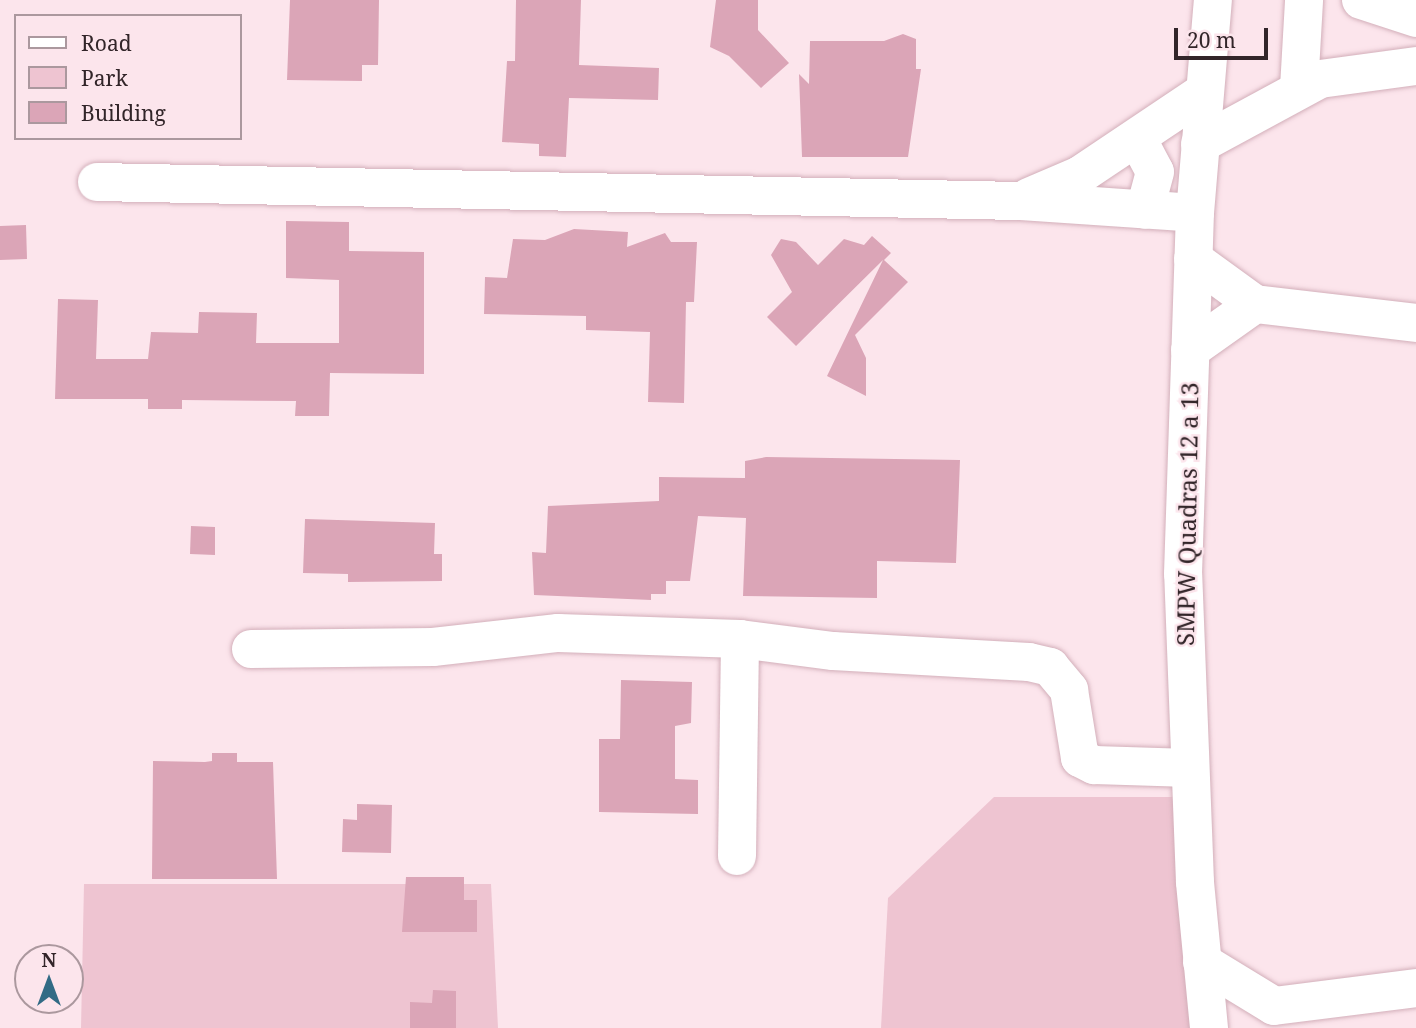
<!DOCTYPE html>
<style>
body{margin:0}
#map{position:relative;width:1416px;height:1028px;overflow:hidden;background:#fce5ec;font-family:"Noto Serif",serif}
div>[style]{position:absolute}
.green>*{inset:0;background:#eec4d1}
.building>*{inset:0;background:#dba5b7}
.roads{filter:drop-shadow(0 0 2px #d3afba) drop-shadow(0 0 2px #d3afba)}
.minor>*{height:38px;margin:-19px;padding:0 19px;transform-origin:19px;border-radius:19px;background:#fff}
span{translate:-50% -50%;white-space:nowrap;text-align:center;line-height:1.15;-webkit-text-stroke:5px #fce5ec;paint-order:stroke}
.street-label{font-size:24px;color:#322529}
.legend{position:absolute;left:14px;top:14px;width:228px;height:126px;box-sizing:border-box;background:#fce5ec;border:2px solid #ab989e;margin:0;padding:9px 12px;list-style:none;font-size:21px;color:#322529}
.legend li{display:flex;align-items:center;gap:14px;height:35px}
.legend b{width:35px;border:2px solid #ab989e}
.north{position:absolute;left:14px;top:944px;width:70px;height:70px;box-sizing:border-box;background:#fce5ec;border:2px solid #ab989e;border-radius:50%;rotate:0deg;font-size:19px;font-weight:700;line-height:28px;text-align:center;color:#322529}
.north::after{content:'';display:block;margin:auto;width:24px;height:32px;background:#326b85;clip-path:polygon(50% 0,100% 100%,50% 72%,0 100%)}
.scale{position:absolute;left:1174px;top:28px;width:94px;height:32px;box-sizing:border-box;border:4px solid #322529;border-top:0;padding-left:9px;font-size:21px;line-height:24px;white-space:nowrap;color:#322529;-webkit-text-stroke:5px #fce5ec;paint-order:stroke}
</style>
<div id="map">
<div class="green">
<div style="clip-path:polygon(994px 797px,1191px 797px,1220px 1028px,881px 1028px,888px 898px)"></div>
<div style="clip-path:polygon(84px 884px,491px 884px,498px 1028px,81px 1028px)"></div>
</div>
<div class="building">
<div style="clip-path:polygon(290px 0,379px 0,378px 65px,362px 65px,362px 81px,287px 80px)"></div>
<div style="clip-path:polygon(516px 0,581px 0,579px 65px,659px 68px,658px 100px,569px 98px,566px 157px,539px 156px,539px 144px,502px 142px,507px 61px,515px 61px)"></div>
<div style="clip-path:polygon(716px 0,758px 0,758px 30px,789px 63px,761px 88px,729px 56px,710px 47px)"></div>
<div style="clip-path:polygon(903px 34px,916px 39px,916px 69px,921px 69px,908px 157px,802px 157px,799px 74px,809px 84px,810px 41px,884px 41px)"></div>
<div style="clip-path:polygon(286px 221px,349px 222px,349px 251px,424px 252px,424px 374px,330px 373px,329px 416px,295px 416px,296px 401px,182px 400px,182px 409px,148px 409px,148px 399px,55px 399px,58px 299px,98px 300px,96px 359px,148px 359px,151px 332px,198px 333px,199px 312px,257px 313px,256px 343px,339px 343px,339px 280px,286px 278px)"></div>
<div style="clip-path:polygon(26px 225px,27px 259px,0 260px,0 226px)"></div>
<div style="clip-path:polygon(574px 229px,628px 232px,627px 247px,665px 233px,671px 242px,697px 242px,694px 302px,686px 302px,684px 403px,648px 402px,650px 332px,586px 330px,586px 316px,484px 314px,485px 277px,507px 278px,513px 239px,545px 240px)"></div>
<div style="clip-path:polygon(872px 236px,891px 253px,884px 260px,908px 282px,855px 335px,866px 358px,866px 396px,827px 376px,883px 260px,796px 346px,767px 317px,792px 292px,771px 255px,781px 239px,796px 242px,818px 265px,844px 239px,864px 245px)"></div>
<div style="clip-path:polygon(766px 457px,960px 460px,956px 563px,877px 561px,877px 598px,743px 596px,746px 518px,698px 516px,690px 581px,666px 581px,666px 594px,651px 594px,651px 600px,534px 595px,532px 552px,546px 553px,548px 506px,659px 501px,659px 477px,745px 478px,745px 461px)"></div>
<div style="clip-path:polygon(305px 519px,435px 523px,434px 554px,442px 554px,442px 581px,348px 582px,348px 574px,303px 573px)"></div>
<div style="clip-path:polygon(191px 526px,215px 527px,215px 555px,190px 554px)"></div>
<div style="clip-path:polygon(621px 680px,692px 682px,691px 723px,675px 726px,675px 779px,698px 780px,698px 814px,599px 812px,599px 739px,620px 739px)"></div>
<div style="clip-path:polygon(212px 753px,237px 753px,237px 762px,273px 762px,277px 879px,152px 879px,153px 761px,205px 762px,212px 761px)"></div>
<div style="clip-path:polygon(357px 804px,392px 805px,391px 853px,342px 852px,343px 819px,357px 820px)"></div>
<div style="clip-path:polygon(406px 877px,464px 877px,464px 900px,477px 900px,477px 932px,402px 932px)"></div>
<div style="clip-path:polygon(433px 990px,456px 991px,456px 1028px,410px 1028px,410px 1002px,432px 1003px)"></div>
</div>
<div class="roads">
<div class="minor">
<div style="left:1361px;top:0;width:58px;rotate:18.1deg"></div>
<div style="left:1299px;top:88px;width:88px;rotate:-86.7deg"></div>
<div style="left:1137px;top:138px;width:38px;rotate:62deg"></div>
<div style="left:1155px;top:172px;width:39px;rotate:105deg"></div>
<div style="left:1200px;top:144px;width:136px;rotate:-28.4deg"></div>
<div style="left:1320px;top:79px;width:97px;rotate:-7.7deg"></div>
<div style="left:97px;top:182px;width:924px;rotate:1.18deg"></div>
<div style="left:1021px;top:201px;width:174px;rotate:3.9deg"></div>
<div style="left:1029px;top:197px;width:56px;rotate:-23.3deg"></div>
<div style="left:1080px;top:175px;width:149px;rotate:-33.8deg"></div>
<div style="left:1193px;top:259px;width:77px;rotate:36deg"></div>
<div style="left:1255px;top:304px;width:162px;rotate:6.7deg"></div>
<div style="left:1190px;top:350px;width:80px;rotate:-35.3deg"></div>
<div style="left:251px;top:649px;width:182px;rotate:-0.6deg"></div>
<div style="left:433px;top:647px;width:126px;rotate:-6.4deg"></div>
<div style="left:558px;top:633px;width:182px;rotate:1.9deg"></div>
<div style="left:740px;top:639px;width:94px;rotate:7.4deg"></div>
<div style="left:833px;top:651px;width:196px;rotate:3.2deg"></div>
<div style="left:1029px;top:662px;width:22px;rotate:13deg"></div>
<div style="left:1050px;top:667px;width:30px;rotate:50deg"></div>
<div style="left:1069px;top:690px;width:69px;rotate:80.8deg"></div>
<div style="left:1080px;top:758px;width:16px;rotate:27deg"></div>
<div style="left:1094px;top:765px;width:96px;rotate:1.8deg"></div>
<div style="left:737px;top:856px;width:217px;rotate:-89.2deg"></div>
<div style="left:1202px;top:962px;width:84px;rotate:31.4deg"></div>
<div style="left:1274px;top:1006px;width:143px;rotate:-7.2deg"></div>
<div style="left:1209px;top:1028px;width:147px;rotate:-95.5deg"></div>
<div style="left:1195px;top:882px;width:308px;rotate:-92.2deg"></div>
<div style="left:1183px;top:574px;width:361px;rotate:-88.1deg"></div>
<div style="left:1195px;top:213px;width:214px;rotate:-85.2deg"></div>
</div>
</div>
<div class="street-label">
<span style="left:1187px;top:514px;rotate:-89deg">SMPW Quadras 12 a 13</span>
</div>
<ul class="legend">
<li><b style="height:9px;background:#fff"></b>Road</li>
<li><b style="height:19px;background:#eec4d1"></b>Park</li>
<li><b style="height:19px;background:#dba5b7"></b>Building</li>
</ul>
<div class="north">N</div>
<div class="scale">20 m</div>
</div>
